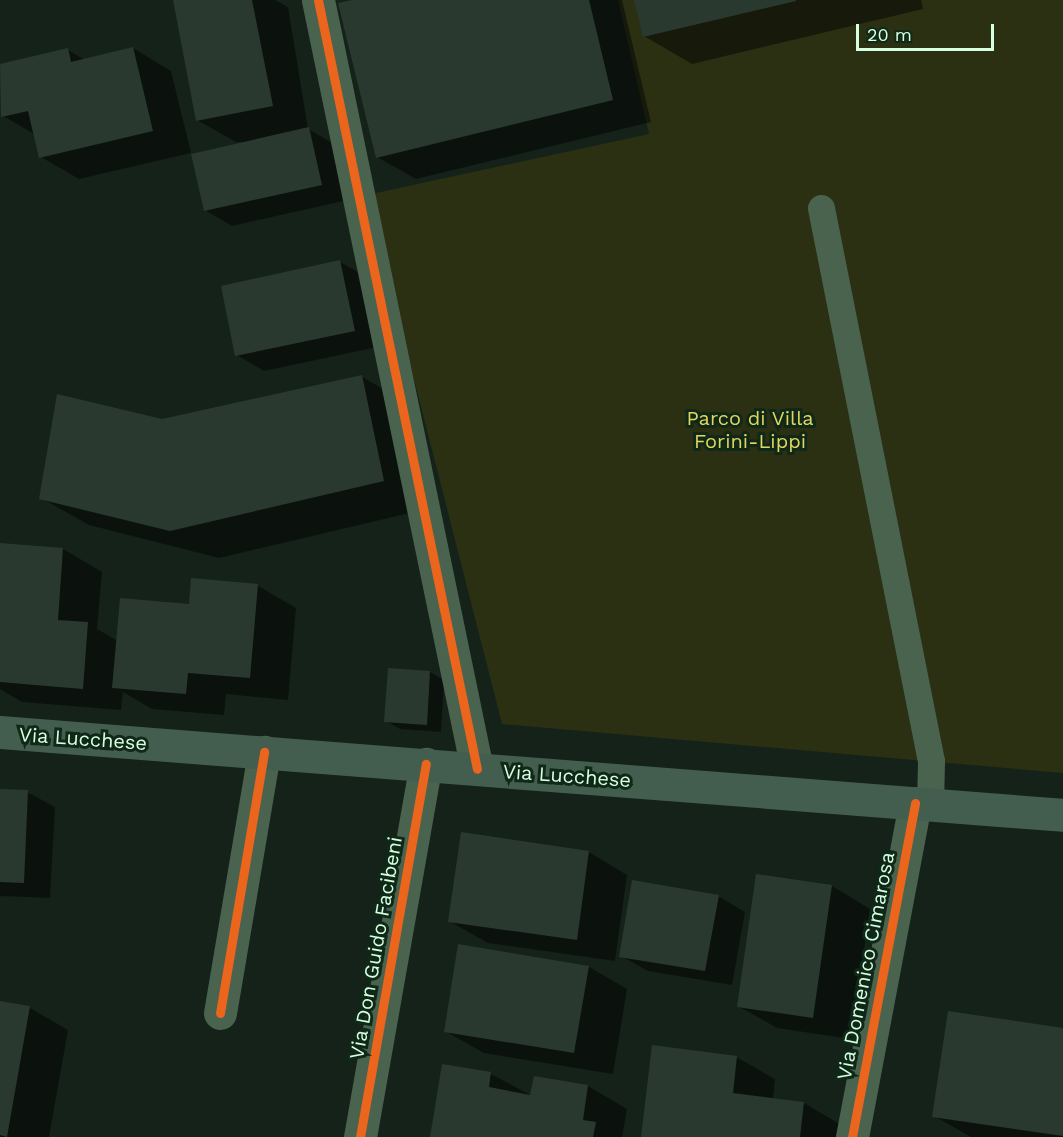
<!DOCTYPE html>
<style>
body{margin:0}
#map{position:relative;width:1063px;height:1137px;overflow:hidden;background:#152219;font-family:"Work Sans",sans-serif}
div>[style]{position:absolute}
.green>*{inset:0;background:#2b3013}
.shadow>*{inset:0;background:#0007}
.building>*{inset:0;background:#2a392f}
.lane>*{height:27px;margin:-13.5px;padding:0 13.5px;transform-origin:13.5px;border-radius:13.5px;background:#4a634f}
.street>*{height:33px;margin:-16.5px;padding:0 16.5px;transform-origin:16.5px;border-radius:16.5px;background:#4a634f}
.primary>*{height:33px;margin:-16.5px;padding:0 16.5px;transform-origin:16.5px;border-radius:16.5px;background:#435e4f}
.cycleway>*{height:9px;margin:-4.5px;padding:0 4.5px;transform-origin:4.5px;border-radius:4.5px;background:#eb651d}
span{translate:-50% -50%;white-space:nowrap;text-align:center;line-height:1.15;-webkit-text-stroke:6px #0f2817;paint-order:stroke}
.park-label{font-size:20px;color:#e2d65f}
.street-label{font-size:20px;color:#d7ffe1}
.scale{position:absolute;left:856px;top:24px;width:138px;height:27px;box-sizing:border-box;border:3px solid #d7ffe1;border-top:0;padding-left:8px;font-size:18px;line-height:21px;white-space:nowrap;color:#d7ffe1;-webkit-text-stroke:4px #0f2817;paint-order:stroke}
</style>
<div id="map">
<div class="green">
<div style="clip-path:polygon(618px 0,1063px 0,1063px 773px,502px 724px,367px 195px,649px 134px)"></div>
</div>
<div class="shadow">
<div style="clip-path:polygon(174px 0,275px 0,288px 7px,308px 129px,336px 145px,348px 200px,232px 226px,205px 210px,252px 142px,236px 142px,197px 120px)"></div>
<div style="clip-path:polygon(358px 0,622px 0,651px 122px,416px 179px,377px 157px)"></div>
<div style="clip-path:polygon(636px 0,921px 0,923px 9px,692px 64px,644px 36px)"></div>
<div style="clip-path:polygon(133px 48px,171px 71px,191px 153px,79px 179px,41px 157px,36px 135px,3px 116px,0 65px,68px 50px,85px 60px)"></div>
<div style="clip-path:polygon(340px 262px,367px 277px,382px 346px,264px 371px,237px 355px)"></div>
<div style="clip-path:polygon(362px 377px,410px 404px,431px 508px,219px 558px,89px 525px,41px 498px,162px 420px)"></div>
<div style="clip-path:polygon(0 544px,63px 549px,102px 572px,97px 629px,118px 641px,190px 606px,258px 586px,296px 608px,288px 700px,226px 694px,224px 715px,152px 709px,123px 692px,121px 710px,22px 702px,0 689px)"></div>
<div style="clip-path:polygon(389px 670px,430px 672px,444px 680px,441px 732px,400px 729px,386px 721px)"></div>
<div style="clip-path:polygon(0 790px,27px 792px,55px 807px,50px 898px,0 896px)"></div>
<div style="clip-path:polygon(589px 852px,627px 875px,615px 961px,488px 943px,449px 921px)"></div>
<div style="clip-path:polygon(832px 886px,870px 909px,851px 1039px,777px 1028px,738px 1006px)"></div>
<div style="clip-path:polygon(718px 896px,745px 912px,732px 985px,648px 971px,621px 956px)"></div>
<div style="clip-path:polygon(589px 967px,627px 989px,613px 1074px,484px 1053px,445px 1031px)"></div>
<div style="clip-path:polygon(0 1003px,30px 1008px,68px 1030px,49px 1137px,0 1137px)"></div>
<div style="clip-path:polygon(1063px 1029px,1063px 1137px,971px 1137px,934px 1116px)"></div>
<div style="clip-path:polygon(736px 1057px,775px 1079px,773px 1099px,804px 1103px,843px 1126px,841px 1137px,642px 1137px)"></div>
<div style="clip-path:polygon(443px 1065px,491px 1074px,532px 1096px,535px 1077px,588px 1086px,627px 1109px,622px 1137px,431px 1137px)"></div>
</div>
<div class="building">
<div style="clip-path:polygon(173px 0,252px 0,273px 106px,196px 121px)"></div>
<div style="clip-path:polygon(352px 0,589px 0,613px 100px,376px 158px,338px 3px)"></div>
<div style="clip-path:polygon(634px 0,796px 0,796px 1px,643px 37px)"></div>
<div style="clip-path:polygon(133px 47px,153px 131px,39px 158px,28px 111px,1px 117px,0 64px,68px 48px,71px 62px)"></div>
<div style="clip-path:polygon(309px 127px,322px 185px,204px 211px,191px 154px)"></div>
<div style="clip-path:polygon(340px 260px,355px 331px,235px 356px,221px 286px)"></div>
<div style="clip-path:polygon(362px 375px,384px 481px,170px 531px,39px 499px,57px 394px,162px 419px)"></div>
<div style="clip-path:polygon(0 543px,63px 548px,58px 620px,88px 622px,83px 689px,0 682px)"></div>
<div style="clip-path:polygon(191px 578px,258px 584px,250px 678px,188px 673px,186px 694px,112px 688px,120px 598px,189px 604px)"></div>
<div style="clip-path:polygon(388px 668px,430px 671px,427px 725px,384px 722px)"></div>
<div style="clip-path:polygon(0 789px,28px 790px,24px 883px,0 882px)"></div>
<div style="clip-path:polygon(461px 832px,589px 851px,577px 940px,448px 922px)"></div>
<div style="clip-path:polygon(756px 874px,832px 885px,813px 1018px,737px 1007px)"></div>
<div style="clip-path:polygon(632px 880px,719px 895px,705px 971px,619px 957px)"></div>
<div style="clip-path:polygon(458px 944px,589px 966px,574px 1053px,444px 1032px)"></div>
<div style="clip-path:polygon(0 1001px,30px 1006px,7px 1137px,0 1135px)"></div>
<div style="clip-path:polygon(948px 1011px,1063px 1028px,1063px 1136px,932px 1117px)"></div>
<div style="clip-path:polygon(652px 1045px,737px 1056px,733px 1093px,804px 1102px,800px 1137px,641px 1137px)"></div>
<div style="clip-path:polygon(442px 1064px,491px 1072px,489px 1087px,530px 1095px,534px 1076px,588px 1085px,583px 1120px,596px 1122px,593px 1137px,430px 1137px)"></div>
</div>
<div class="lane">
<div style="left:821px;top:208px;width:564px;rotate:78.75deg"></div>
<div style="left:931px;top:761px;width:43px;rotate:91.3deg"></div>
</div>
<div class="street">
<div style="left:318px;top:0;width:785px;rotate:78.32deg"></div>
<div style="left:220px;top:1013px;width:265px;rotate:-80.4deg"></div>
<div style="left:360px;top:1137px;width:379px;rotate:-80deg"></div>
<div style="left:852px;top:1137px;width:340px;rotate:-79.3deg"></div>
</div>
<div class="primary">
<div style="left:0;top:732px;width:1066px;rotate:4.46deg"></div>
</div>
<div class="cycleway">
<div style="left:318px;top:0;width:785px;rotate:78.32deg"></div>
<div style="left:220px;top:1013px;width:265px;rotate:-80.4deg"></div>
<div style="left:360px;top:1137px;width:379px;rotate:-80deg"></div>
<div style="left:852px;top:1137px;width:340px;rotate:-79.3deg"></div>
</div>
<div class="park-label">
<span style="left:750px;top:430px">Parco di Villa<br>Forini-Lippi</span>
</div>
<div class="street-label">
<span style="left:83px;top:739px;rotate:4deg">Via Lucchese</span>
<span style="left:567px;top:776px;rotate:4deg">Via Lucchese</span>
<span style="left:376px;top:948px;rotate:-80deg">Via Don Guido Facibeni</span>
<span style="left:866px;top:966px;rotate:-79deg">Via Domenico Cimarosa</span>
</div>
<div class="scale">20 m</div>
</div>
